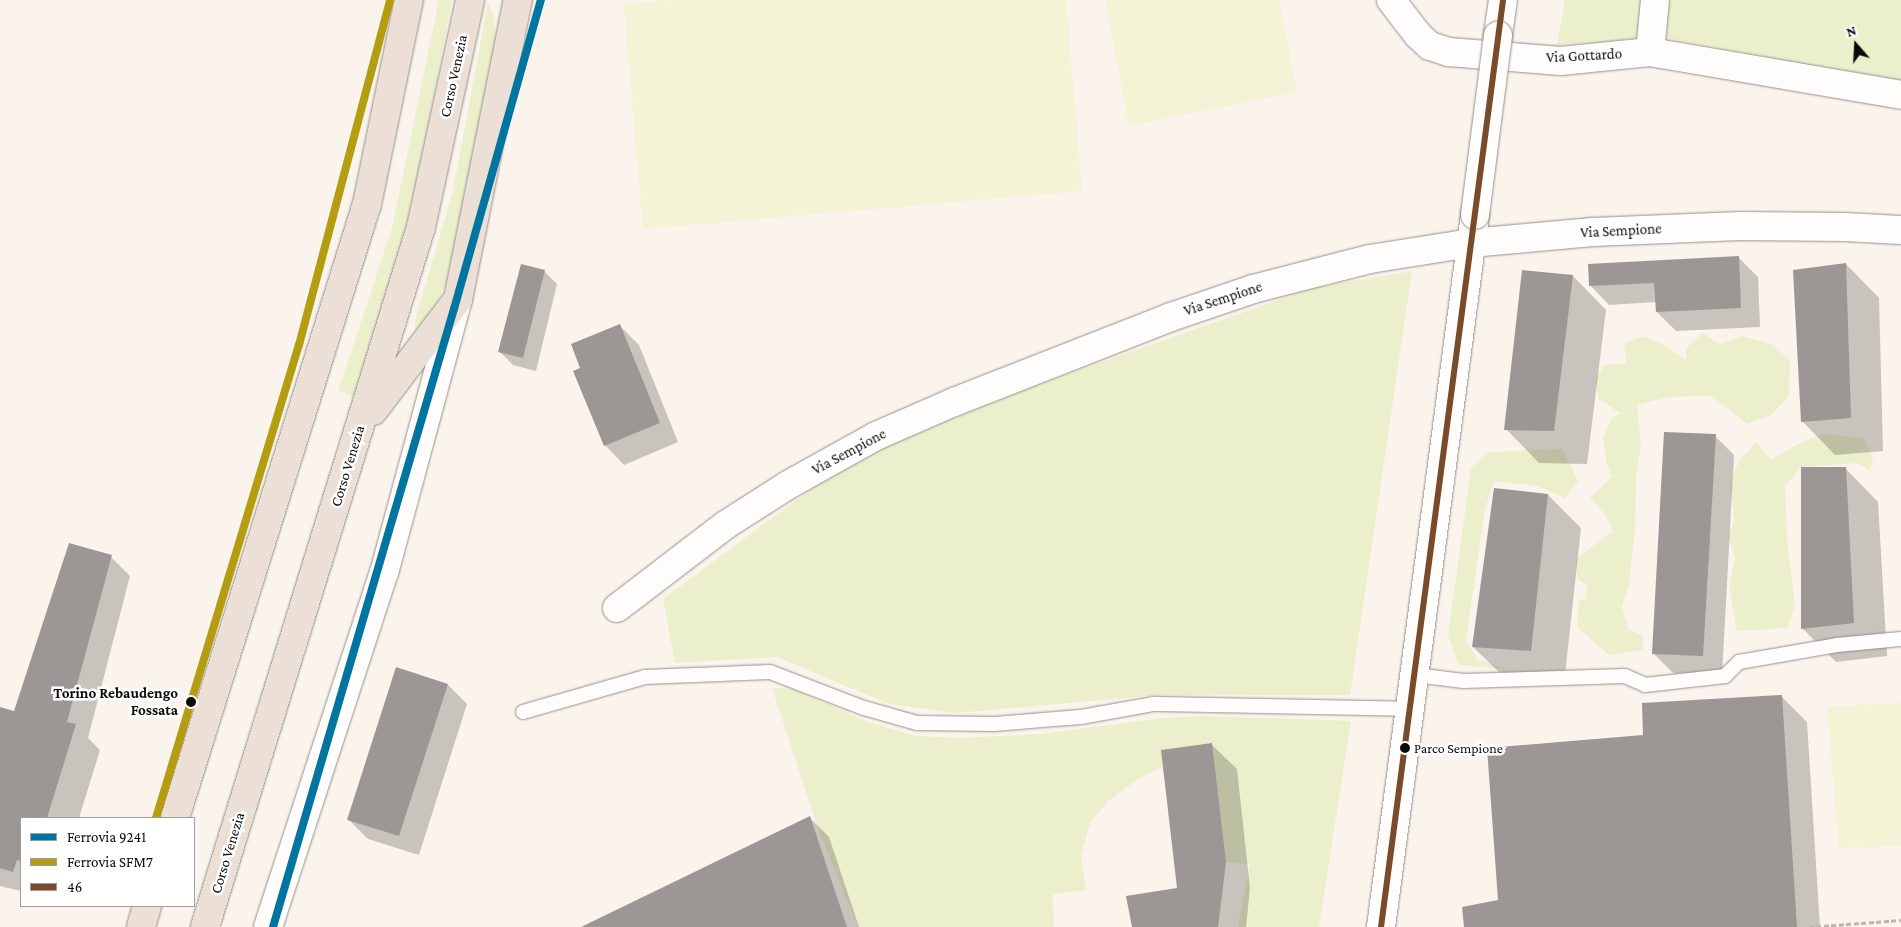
<!DOCTYPE html>
<style>
body{margin:0}
#map{position:relative;width:1901px;height:927px;overflow:hidden;background:#faf4ed;font-family:"Crimson Pro",serif}
div>[style]{position:absolute}
.green>*{inset:0;background:#ebefcb}
.pitch>*{inset:0;background:#f3f3d6}
.shadow>*{inset:0;background:#0003}
.building>*{inset:0;background:#9c9794}
.path>*{height:3px;margin-top:-1.5px;transform-origin:0;background:repeating-linear-gradient(90deg,#b7b6b5 0 5px,transparent 0 7.5px)}
.roads{filter:drop-shadow(0 0 1px #93908d) drop-shadow(0 0 1px #93908d)}
.service>*{height:14px;margin:-7px;padding:0 7px;transform-origin:7px;border-radius:7px;background:#fefdfc}
.minor>*{height:28px;margin:-14px;padding:0 14px;transform-origin:14px;border-radius:14px;background:#fefdfc}
.tertiary>*{height:28px;margin:-14px;padding:0 14px;transform-origin:14px;border-radius:14px;background:#fefdfc}
.primary>*{height:28px;margin:-14px;padding:0 14px;transform-origin:14px;border-radius:14px;background:#ece0d6}
.bridges{filter:drop-shadow(0 0 1px #93908d) drop-shadow(0 0 1px #93908d)}
.tertiary-bridge>*{height:28px;margin:-14px;padding:0 14px;transform-origin:14px;border-radius:14px;background:#fefdfc}
.bus-1>*{height:6px;margin:-3px;padding:0 3px;transform-origin:3px;border-radius:3px;background:#7a4b2a}
.rail-1>*{height:8px;margin:-4px;padding:0 4px;transform-origin:4px;border-radius:4px;background:#0075a1}
.rail-2>*{height:8px;margin:-4px;padding:0 4px;transform-origin:4px;border-radius:4px;background:#b49d10}
.dots>*{width:14px;height:14px;translate:-50% -50%;box-sizing:border-box;border:2px solid #fff;border-radius:50%}
span{translate:-50% -50%;white-space:nowrap;text-align:center;line-height:1.15;-webkit-text-stroke:5px #fff;paint-order:stroke}
.bus-label{font-size:14px;color:#0b0b0b}
.left{translate:0 -50%;text-align:left}
.street-label{font-size:15px;color:#0b0b0b}
.stop-label{font-size:15px;color:#0b0b0b;font-weight:700}
.right{translate:-100% -50%;text-align:right}
.legend{position:absolute;left:20px;top:817px;width:175px;height:90px;box-sizing:border-box;background:#fff;border:1px solid #9d9d9d;margin:0;padding:6px 9px;list-style:none;font-size:15px;color:#0b0b0b}
.legend li{display:flex;align-items:center;gap:10px;height:25px}
.legend b{width:25px;border:1px solid #9d9d9d}
.north{position:absolute;left:1831px;top:20px;width:50px;height:50px;-webkit-text-stroke:4px #fff;paint-order:stroke;rotate:341deg;font-size:14px;font-weight:700;line-height:20px;text-align:center;color:#0b0b0b}
.north::after{content:'';display:block;margin:auto;width:18px;height:22px;background:#0b0b0b;clip-path:polygon(50% 0,100% 100%,50% 72%,0 100%)}
</style>
<div id="map">
<div class="green">
<div style="clip-path:polygon(439px 0,452px 0,420px 169px,405px 232px,354px 396px,338px 391px,392px 228px)"></div>
<div style="clip-path:polygon(1565px 0,1901px 0,1901px 82px,1665px 38px,1557px 45px)"></div>
<div style="clip-path:polygon(488px 2px,494px 18px,497px 43px,450px 277px,431px 313px,420px 327px,415px 329px,415px 320px,453px 191px)"></div>
<div style="clip-path:polygon(1412px 271px,1350px 695px,1157px 695px,956px 713px,889px 704px,777px 657px,675px 663px,663px 599px,822px 481px,940px 419px,1050px 380px,1313px 288px)"></div>
<div style="clip-path:polygon(1703px 333px,1720px 344px,1742px 336px,1772px 344px,1790px 361px,1789px 396px,1771px 415px,1747px 424px,1711px 396px,1670px 397px,1637px 405px,1641px 442px,1636px 478px,1635px 530px,1629px 585px,1622px 606px,1628px 628px,1643px 637px,1643px 650px,1609px 655px,1577px 627px,1579px 600px,1586px 599px,1587px 585px,1577px 579px,1576px 559px,1613px 531px,1603px 512px,1590px 498px,1612px 477px,1607px 465px,1603px 439px,1612px 418px,1620px 413px,1599px 399px,1595px 380px,1604px 365px,1626px 363px,1624px 344px,1643px 336px,1661px 343px,1686px 360px,1686px 348px)"></div>
<div style="clip-path:polygon(1823px 434px,1864px 438px,1873px 459px,1870px 471px,1858px 463px,1801px 467px,1785px 486px,1787px 539px,1795px 605px,1788px 628px,1737px 631px,1729px 587px,1735px 557px,1728px 538px,1734px 520px,1730px 483px,1739px 461px,1756px 442px,1771px 460px,1798px 444px)"></div>
<div style="clip-path:polygon(1562px 449px,1578px 481px,1565px 498px,1538px 486px,1494px 481px,1485px 509px,1466px 640px,1478px 660px,1508px 669px,1459px 665px,1448px 636px,1471px 468px,1489px 452px)"></div>
<div style="clip-path:polygon(772px 688px,793px 689px,868px 722px,916px 736px,960px 738px,1040px 734px,1163px 718px,1198px 716px,1351px 721px,1319px 927px,1238px 927px,1250px 864px,1226px 862px,1212px 743px,1161px 750px,1163px 767px,1138px 779px,1108px 801px,1090px 823px,1081px 857px,1086px 890px,1053px 894px,1054px 927px,858px 927px,820px 834px)"></div>
</div>
<div class="pitch">
<div style="clip-path:polygon(671px 0,1066px 0,1082px 191px,643px 229px,624px 4px)"></div>
<div style="clip-path:polygon(1105px 0,1279px 0,1297px 92px,1129px 126px)"></div>
<div style="clip-path:polygon(1901px 703px,1901px 846px,1839px 848px,1827px 707px)"></div>
</div>
<div class="shadow">
<div style="clip-path:polygon(1738px 257px,1758px 277px,1760px 327px,1676px 331px,1657px 312px,1656px 302px,1609px 305px,1590px 285px)"></div>
<div style="clip-path:polygon(1846px 264px,1879px 298px,1883px 451px,1835px 455px,1802px 421px)"></div>
<div style="clip-path:polygon(544px 271px,557px 284px,536px 371px,513px 365px,500px 352px)"></div>
<div style="clip-path:polygon(1573px 276px,1606px 310px,1587px 464px,1539px 463px,1506px 429px)"></div>
<div style="clip-path:polygon(620px 326px,639px 345px,678px 442px,624px 465px,605px 445px,582px 368px)"></div>
<div style="clip-path:polygon(1715px 436px,1734px 455px,1722px 675px,1673px 673px,1653px 653px)"></div>
<div style="clip-path:polygon(1802px 468px,1845px 468px,1878px 502px,1887px 656px,1836px 662px,1803px 629px)"></div>
<div style="clip-path:polygon(1548px 495px,1581px 528px,1564px 684px,1507px 680px,1473px 647px)"></div>
<div style="clip-path:polygon(111px 557px,130px 576px,88px 738px,100px 750px,79px 818px,21px 818px,21px 891px,0 886px,0 708px,15px 712px)"></div>
<div style="clip-path:polygon(448px 685px,467px 704px,419px 855px,368px 839px,349px 820px)"></div>
<div style="clip-path:polygon(1782px 697px,1807px 722px,1820px 927px,1465px 927px,1499px 901px,1644px 736px)"></div>
<div style="clip-path:polygon(1212px 745px,1237px 769px,1250px 888px,1246px 927px,1133px 927px,1179px 889px)"></div>
<div style="clip-path:polygon(810px 818px,829px 837px,859px 927px,584px 927px)"></div>
</div>
<div class="building">
<div style="clip-path:polygon(1739px 256px,1741px 308px,1656px 312px,1654px 283px,1589px 286px,1588px 264px)"></div>
<div style="clip-path:polygon(1846px 263px,1851px 418px,1801px 422px,1793px 270px)"></div>
<div style="clip-path:polygon(521px 264px,545px 270px,523px 358px,498px 352px)"></div>
<div style="clip-path:polygon(1522px 270px,1573px 275px,1554px 431px,1504px 430px)"></div>
<div style="clip-path:polygon(620px 324px,660px 423px,604px 446px,573px 371px,580px 368px,571px 344px)"></div>
<div style="clip-path:polygon(1664px 432px,1716px 434px,1703px 656px,1652px 654px)"></div>
<div style="clip-path:polygon(1801px 467px,1846px 467px,1854px 623px,1801px 629px)"></div>
<div style="clip-path:polygon(1494px 488px,1548px 494px,1531px 651px,1472px 647px)"></div>
<div style="clip-path:polygon(69px 543px,112px 555px,67px 722px,76px 724px,47px 818px,21px 818px,21px 861px,17px 860px,13px 872px,0 868px,0 707px,14px 711px)"></div>
<div style="clip-path:polygon(396px 667px,448px 684px,399px 836px,347px 820px)"></div>
<div style="clip-path:polygon(1782px 695px,1797px 927px,1464px 927px,1462px 907px,1498px 900px,1487px 748px,1643px 735px,1642px 703px)"></div>
<div style="clip-path:polygon(1212px 743px,1226px 862px,1218px 927px,1132px 927px,1126px 896px,1177px 888px,1161px 750px)"></div>
<div style="clip-path:polygon(810px 816px,847px 927px,581px 927px)"></div>
</div>
<div class="path">
<div style="left:1809px;top:927px;width:92px;rotate:-4.4deg"></div>
</div>
<div class="roads">
<div class="service">
<div style="left:1415px;top:675px;width:49px;rotate:7deg"></div>
<div style="left:1464px;top:681px;width:161px;rotate:-1.8deg"></div>
<div style="left:1625px;top:676px;width:22px;rotate:24deg"></div>
<div style="left:1645px;top:685px;width:81px;rotate:-6.4deg"></div>
<div style="left:1725px;top:676px;width:20px;rotate:-45deg"></div>
<div style="left:1739px;top:662px;width:99px;rotate:-9.8deg"></div>
<div style="left:1837px;top:645px;width:64px;rotate:-5.4deg"></div>
<div style="left:523px;top:712px;width:127px;rotate:-16deg"></div>
<div style="left:645px;top:677px;width:125px;rotate:-2.3deg"></div>
<div style="left:770px;top:672px;width:101px;rotate:21deg"></div>
<div style="left:864px;top:708px;width:55px;rotate:15.8deg"></div>
<div style="left:917px;top:723px;width:77px;rotate:0.7deg"></div>
<div style="left:994px;top:724px;width:87px;rotate:-4.6deg"></div>
<div style="left:1081px;top:717px;width:73px;rotate:-10.2deg"></div>
<div style="left:1153px;top:704px;width:258px;rotate:1.1deg"></div>
</div>
<div class="minor">
<div style="left:1391px;top:0;width:44px;rotate:52.4deg"></div>
<div style="left:1418px;top:35px;width:16px;rotate:43deg"></div>
<div style="left:1430px;top:46px;width:20px;rotate:18deg"></div>
<div style="left:1449px;top:52px;width:112px;rotate:4.6deg"></div>
<div style="left:1561px;top:61px;width:89px;rotate:-5.8deg"></div>
<div style="left:1650px;top:52px;width:255px;rotate:9.7deg"></div>
<div style="left:1650px;top:52px;width:52px;rotate:-84.5deg"></div>
<div style="left:617px;top:608px;width:138px;rotate:-37.4deg"></div>
<div style="left:727px;top:524px;width:72px;rotate:-32.6deg"></div>
<div style="left:788px;top:485px;width:101px;rotate:-29.1deg"></div>
<div style="left:876px;top:436px;width:85px;rotate:-23.6deg"></div>
<div style="left:954px;top:402px;width:230px;rotate:-21.4deg"></div>
<div style="left:1168px;top:318px;width:90px;rotate:-18.8deg"></div>
<div style="left:1253px;top:289px;width:121px;rotate:-14.4deg"></div>
<div style="left:1370px;top:259px;width:102px;rotate:-9deg"></div>
<div style="left:268px;top:927px;width:373px;rotate:-71.9deg"></div>
<div style="left:384px;top:573px;width:284px;rotate:-74.9deg"></div>
</div>
<div class="tertiary">
<div style="left:1498px;top:35px;width:35px;rotate:-82deg"></div>
<div style="left:1471px;top:243px;width:122px;rotate:-5.2deg"></div>
<div style="left:1593px;top:232px;width:147px;rotate:-2.3deg"></div>
<div style="left:1740px;top:226px;width:105px;rotate:0.5deg"></div>
<div style="left:1845px;top:227px;width:56px;rotate:3.1deg"></div>
<div style="left:1381px;top:927px;width:718px;rotate:-82.48deg"></div>
</div>
<div class="primary">
<div style="left:373px;top:411px;width:141px;rotate:-52.8deg"></div>
<div style="left:458px;top:299px;width:305px;rotate:-78.7deg"></div>
<div style="left:175px;top:818px;width:643px;rotate:-72.64deg"></div>
<div style="left:367px;top:204px;width:208px;rotate:-78.4deg"></div>
<div style="left:141px;top:927px;width:22px;rotate:-74deg"></div>
<div style="left:205px;top:927px;width:733px;rotate:-72.85deg"></div>
<div style="left:421px;top:227px;width:232px;rotate:-77.8deg"></div>
</div>
</div>
<div class="bridges">
<div class="tertiary-bridge">
<div style="left:1475px;top:215px;width:181px;rotate:-82.7deg"></div>
</div>
</div>
<div class="bus-1">
<div style="left:1381px;top:927px;width:935px;rotate:-82.5deg"></div>
</div>
<div class="rail-1">
<div style="left:273px;top:927px;width:644px;rotate:-73.68deg"></div>
<div style="left:454px;top:309px;width:321px;rotate:-74.3deg"></div>
</div>
<div class="rail-2">
<div style="left:156px;top:818px;width:494px;rotate:-73.2deg"></div>
<div style="left:299px;top:345px;width:357px;rotate:-75.2deg"></div>
</div>
<div class="dots">
<div style="left:191px;top:702px;background:#0b0b0b"></div>
<div style="left:1405px;top:748px;background:#0b0b0b"></div>
</div>
<div class="bus-label">
<span class="left" style="left:1414px;top:748px">Parco Sempione</span>
</div>
<div class="street-label">
<span style="left:1584px;top:56px;rotate:-3deg">Via Gottardo</span>
<span style="left:454px;top:76px;rotate:-78deg">Corso Venezia</span>
<span style="left:1621px;top:231px;rotate:-3deg">Via Sempione</span>
<span style="left:1223px;top:299px;rotate:-18deg">Via Sempione</span>
<span style="left:849px;top:452px;rotate:-28deg">Via Sempione</span>
<span style="left:348px;top:466px;rotate:-73deg">Corso Venezia</span>
<span style="left:228px;top:853px;rotate:-73deg">Corso Venezia</span>
</div>
<div class="stop-label">
<span class="right" style="left:178px;top:702px">Torino Rebaudengo<br>Fossata</span>
</div>
<ul class="legend">
<li><b style="height:6px;background:#0075a1"></b>Ferrovia 9241</li>
<li><b style="height:6px;background:#b49d10"></b>Ferrovia SFM7</li>
<li><b style="height:6px;background:#7a4b2a"></b>46</li>
</ul>
<div class="north">N</div>
</div>
